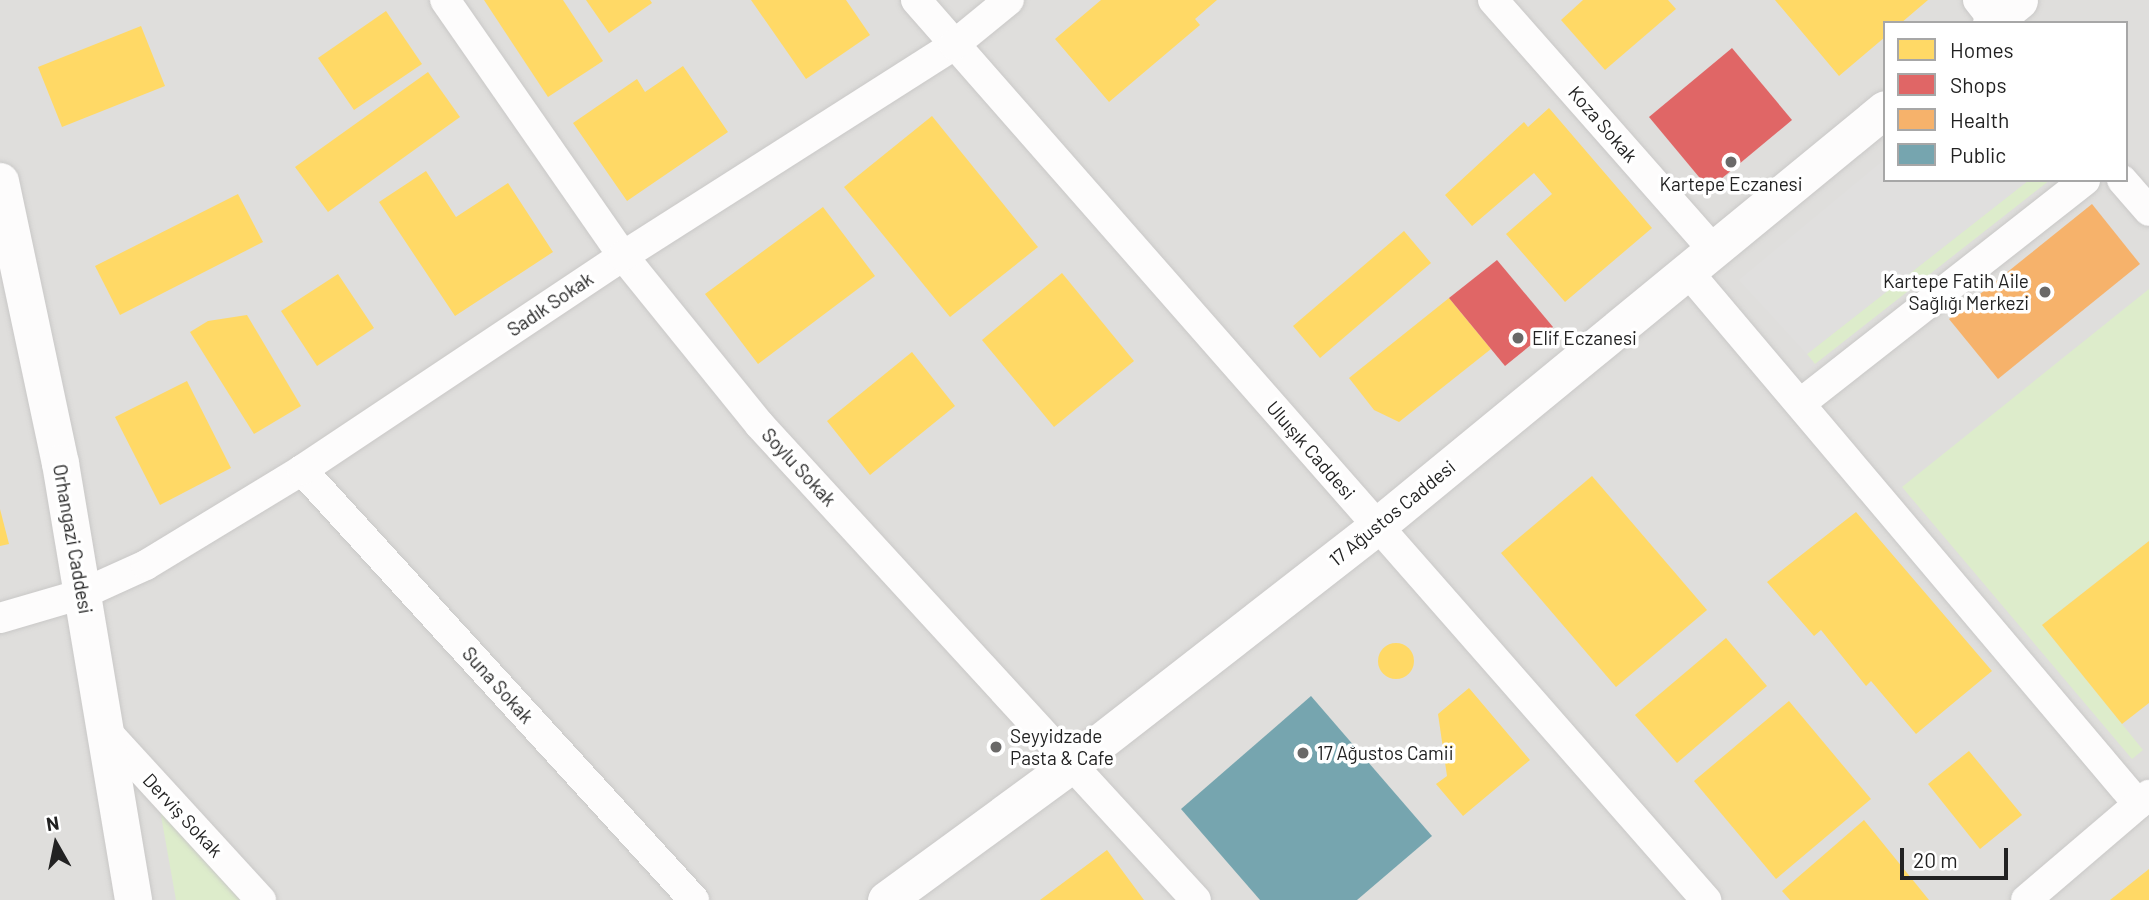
<!DOCTYPE html>
<meta charset="utf-8">
<style>
body{margin:0}
#map{position:relative;width:2149px;height:900px;overflow:hidden;background:#f0eeeb;font-family:Barlow,sans-serif}
div>[style]{position:absolute}
.residential>*{inset:0;background:#dfdedc}
.grass>*{inset:0;background:#ddeccb}
.parking>*{inset:0;background:#e0dfde}
.homes>*{inset:0;background:#ffd966}
.round{border-radius:50%}
.shops>*{inset:0;background:#e06666}
.health>*{inset:0;background:#f6b26b}
.public>*{inset:0;background:#76a5af}
.roads{filter:drop-shadow(0 0 2px #c9c8c7) drop-shadow(0 0 2px #c9c8c7)}
.minor>*{height:30px;margin:-15px;padding:0 15px;transform-origin:15px;border-radius:15px;background:#fdfcfc}
.tertiary>*{height:37px;margin:-18.5px;padding:0 18.5px;transform-origin:18.5px;border-radius:18.5px;background:#fdfcfc}
.dots>*{width:19px;height:19px;translate:-50% -50%;box-sizing:border-box;border:4px solid #fff;border-radius:50%}
span{translate:-50% -50%;white-space:nowrap;text-align:center;line-height:1.15;-webkit-text-stroke:7px #fff;paint-order:stroke}
.street-label{font-size:19px;color:#222}
.poi-label{font-size:19px;color:#222}
.right{translate:-100% -50%;text-align:right}
.left{translate:0 -50%;text-align:left}
.legend{position:absolute;left:1883px;top:21px;width:245px;height:161px;box-sizing:border-box;background:#fff;border:2px solid #a7a7a7;margin:0;padding:9px 12px;list-style:none;font-size:21px;color:#222}
.legend li{display:flex;align-items:center;gap:14px;height:35px}
.legend b{width:35px;border:2px solid #a7a7a7}
.north{position:absolute;left:21px;top:809px;width:70px;height:70px;-webkit-text-stroke:5px #fff;paint-order:stroke;rotate:351deg;font-size:19px;font-weight:700;line-height:28px;text-align:center;color:#222}
.north::after{content:'';display:block;margin:auto;width:24px;height:32px;background:#222;clip-path:polygon(50% 0,100% 100%,50% 72%,0 100%)}
.scale{position:absolute;left:1900px;top:848px;width:108px;height:32px;box-sizing:border-box;border:4px solid #222;border-top:0;padding-left:9px;font-size:21px;line-height:24px;white-space:nowrap;color:#222;-webkit-text-stroke:5px #fff;paint-order:stroke}
</style>
<div id="map">
<div class="residential">
<div style="clip-path:polygon(evenodd,0 0,2149px 0,2149px 900px,0 900px,0 0,1885px 23px,2126px 23px,2126px 180px,1885px 180px,1885px 23px)"></div>
</div>
<div class="grass">
<div style="clip-path:polygon(2029px 180px,2050px 180px,1815px 364px,1807px 354px)"></div>
<div style="clip-path:polygon(2149px 289px,2149px 541px,2042px 625px,2143px 750px,2132px 759px,1902px 487px)"></div>
<div style="clip-path:polygon(160px 810px,240px 900px,176px 900px)"></div>
</div>
<div class="parking">
<div style="clip-path:polygon(1885px 159px,1885px 180px,2029px 180px,1807px 354px,1739px 280px)"></div>
</div>
<div class="homes">
<div style="clip-path:polygon(484px 0,563px 0,603px 61px,548px 97px)"></div>
<div style="clip-path:polygon(586px 0,650px 0,652px 3px,609px 33px)"></div>
<div style="clip-path:polygon(751px 0,846px 0,870px 35px,806px 79px)"></div>
<div style="clip-path:polygon(1101px 0,1217px 0,1195px 19px,1200px 25px,1109px 102px,1055px 39px)"></div>
<div style="clip-path:polygon(1583px 0,1668px 0,1676px 9px,1605px 70px,1561px 20px)"></div>
<div style="clip-path:polygon(1775px 0,1928px 0,1901px 23px,1885px 23px,1885px 37px,1839px 76px)"></div>
<div style="clip-path:polygon(386px 11px,422px 64px,354px 110px,318px 58px)"></div>
<div style="clip-path:polygon(141px 26px,165px 86px,62px 127px,38px 67px)"></div>
<div style="clip-path:polygon(683px 66px,728px 132px,627px 201px,573px 123px,637px 79px,645px 92px)"></div>
<div style="clip-path:polygon(428px 72px,460px 117px,328px 212px,295px 167px)"></div>
<div style="clip-path:polygon(1549px 108px,1652px 228px,1565px 302px,1506px 234px,1552px 194px,1534px 173px,1472px 226px,1445px 195px,1524px 122px,1528px 127px)"></div>
<div style="clip-path:polygon(932px 116px,1038px 247px,950px 317px,844px 187px)"></div>
<div style="clip-path:polygon(426px 171px,456px 217px,508px 183px,553px 252px,455px 316px,379px 202px)"></div>
<div style="clip-path:polygon(238px 194px,263px 242px,120px 315px,95px 266px)"></div>
<div style="clip-path:polygon(823px 207px,875px 276px,758px 364px,705px 294px)"></div>
<div style="clip-path:polygon(1404px 231px,1431px 263px,1320px 358px,1293px 326px)"></div>
<div style="clip-path:polygon(1062px 273px,1134px 361px,1054px 427px,982px 340px)"></div>
<div style="clip-path:polygon(338px 274px,374px 328px,317px 366px,281px 311px)"></div>
<div style="clip-path:polygon(1449px 298px,1491px 349px,1399px 422px,1374px 410px,1349px 378px)"></div>
<div style="clip-path:polygon(247px 315px,301px 406px,254px 434px,190px 332px,208px 321px)"></div>
<div style="clip-path:polygon(912px 352px,955px 406px,870px 475px,827px 421px)"></div>
<div style="clip-path:polygon(187px 381px,231px 468px,160px 505px,115px 417px)"></div>
<div style="clip-path:polygon(1592px 476px,1707px 610px,1616px 687px,1501px 553px)"></div>
<div style="clip-path:polygon(0 509px,9px 544px,0 546px)"></div>
<div style="clip-path:polygon(1856px 512px,1992px 671px,1916px 734px,1871px 681px,1866px 686px,1821px 630px,1814px 636px,1767px 582px)"></div>
<div style="clip-path:polygon(2149px 541px,2149px 703px,2122px 724px,2042px 625px)"></div>
<div style="clip-path:polygon(1726px 638px,1767px 686px,1677px 763px,1635px 715px)"></div>
<div class="round" style="left:1378px;top:643px;width:36px;height:36px"></div>
<div style="clip-path:polygon(1469px 688px,1530px 760px,1463px 816px,1436px 784px,1447px 776px,1438px 714px)"></div>
<div style="clip-path:polygon(1789px 701px,1871px 799px,1776px 879px,1694px 781px)"></div>
<div style="clip-path:polygon(1969px 751px,2022px 815px,1980px 849px,1928px 784px)"></div>
<div style="clip-path:polygon(1864px 820px,1929px 900px,1790px 900px,1782px 891px)"></div>
<div style="clip-path:polygon(1107px 850px,1144px 900px,1040px 900px)"></div>
<div style="clip-path:polygon(2149px 869px,2149px 900px,2110px 900px)"></div>
</div>
<div class="shops">
<div style="clip-path:polygon(1732px 48px,1792px 120px,1709px 189px,1649px 117px)"></div>
<div style="clip-path:polygon(1497px 260px,1553px 327px,1505px 366px,1449px 298px)"></div>
</div>
<div class="health">
<div style="clip-path:polygon(2092px 204px,2140px 264px,1998px 379px,1949px 319px)"></div>
</div>
<div class="public">
<div style="clip-path:polygon(1311px 696px,1432px 836px,1357px 900px,1260px 900px,1181px 809px)"></div>
</div>
<div class="roads">
<div class="minor">
<div style="left:445px;top:0;width:312px;rotate:55.2deg"></div>
<div style="left:623px;top:256px;width:216px;rotate:51deg"></div>
<div style="left:759px;top:424px;width:646px;rotate:47.45deg"></div>
<div style="left:916px;top:0;width:1198px;rotate:48.72deg"></div>
<div style="left:1493px;top:0;width:331px;rotate:48.6deg"></div>
<div style="left:1978px;top:0;width:29px;rotate:52deg"></div>
<div style="left:2122px;top:180px;width:41px;rotate:48.9deg"></div>
<div style="left:1688px;top:272px;width:697px;rotate:49.77deg"></div>
<div style="left:1801px;top:403px;width:361px;rotate:-38.1deg"></div>
<div style="left:302px;top:470px;width:582px;rotate:47.65deg"></div>
<div style="left:0;top:618px;width:85px;rotate:-16.3deg"></div>
<div style="left:82px;top:594px;width:70px;rotate:-24.4deg"></div>
<div style="left:146px;top:565px;width:183px;rotate:-31.3deg"></div>
<div style="left:302px;top:470px;width:386px;rotate:-33.7deg"></div>
<div style="left:623px;top:256px;width:393px;rotate:-32.5deg"></div>
<div style="left:954px;top:45px;width:71px;rotate:-39.3deg"></div>
<div style="left:105px;top:730px;width:231px;rotate:47.5deg"></div>
<div style="left:2026px;top:900px;width:162px;rotate:-40.5deg"></div>
</div>
<div class="tertiary">
<div style="left:1991px;top:23px;width:36px;rotate:-39deg"></div>
<div style="left:0;top:181px;width:288px;rotate:78deg"></div>
<div style="left:60px;top:463px;width:443px;rotate:80.5deg"></div>
<div style="left:886px;top:900px;width:232px;rotate:-36.2deg"></div>
<div style="left:1073px;top:763px;width:385px;rotate:-37.9deg"></div>
<div style="left:1377px;top:526px;width:657px;rotate:-39.38deg"></div>
</div>
</div>
<div class="dots">
<div style="left:1731px;top:162px;background:#6a6968"></div>
<div style="left:2045px;top:292px;background:#6a6968"></div>
<div style="left:1518px;top:338px;background:#6a6968"></div>
<div style="left:996px;top:747px;background:#6a6968"></div>
<div style="left:1303px;top:753px;background:#6a6968"></div>
</div>
<div class="street-label">
<span style="left:1603px;top:124px;rotate:49deg">Koza Sokak</span>
<span style="left:550px;top:304px;rotate:-34deg">Sadık Sokak</span>
<span style="left:1311px;top:450px;rotate:49deg">Uluışık Caddesi</span>
<span style="left:799px;top:467px;rotate:47deg">Soylu Sokak</span>
<span style="left:1392px;top:513px;rotate:-39deg">17 Ağustos Caddesi</span>
<span style="left:73px;top:539px;rotate:80deg">Orhangazi Caddesi</span>
<span style="left:498px;top:685px;rotate:48deg">Suna Sokak</span>
<span style="left:183px;top:815px;rotate:47deg">Derviş Sokak</span>
</div>
<div class="poi-label">
<span style="left:1731px;top:184px">Kartepe Eczanesi</span>
<span class="right" style="left:2029px;top:292px">Kartepe Fatih Aile<br>Sağlığı Merkezi</span>
<span class="left" style="left:1532px;top:338px">Elif Eczanesi</span>
<span class="left" style="left:1010px;top:747px">Seyyidzade<br>Pasta &amp; Cafe</span>
<span class="left" style="left:1317px;top:753px">17 Ağustos Camii</span>
</div>
<ul class="legend">
<li><b style="height:19px;background:#ffd966"></b>Homes</li>
<li><b style="height:19px;background:#e06666"></b>Shops</li>
<li><b style="height:19px;background:#f6b26b"></b>Health</li>
<li><b style="height:19px;background:#76a5af"></b>Public</li>
</ul>
<div class="north">N</div>
<div class="scale">20 m</div>
</div>
